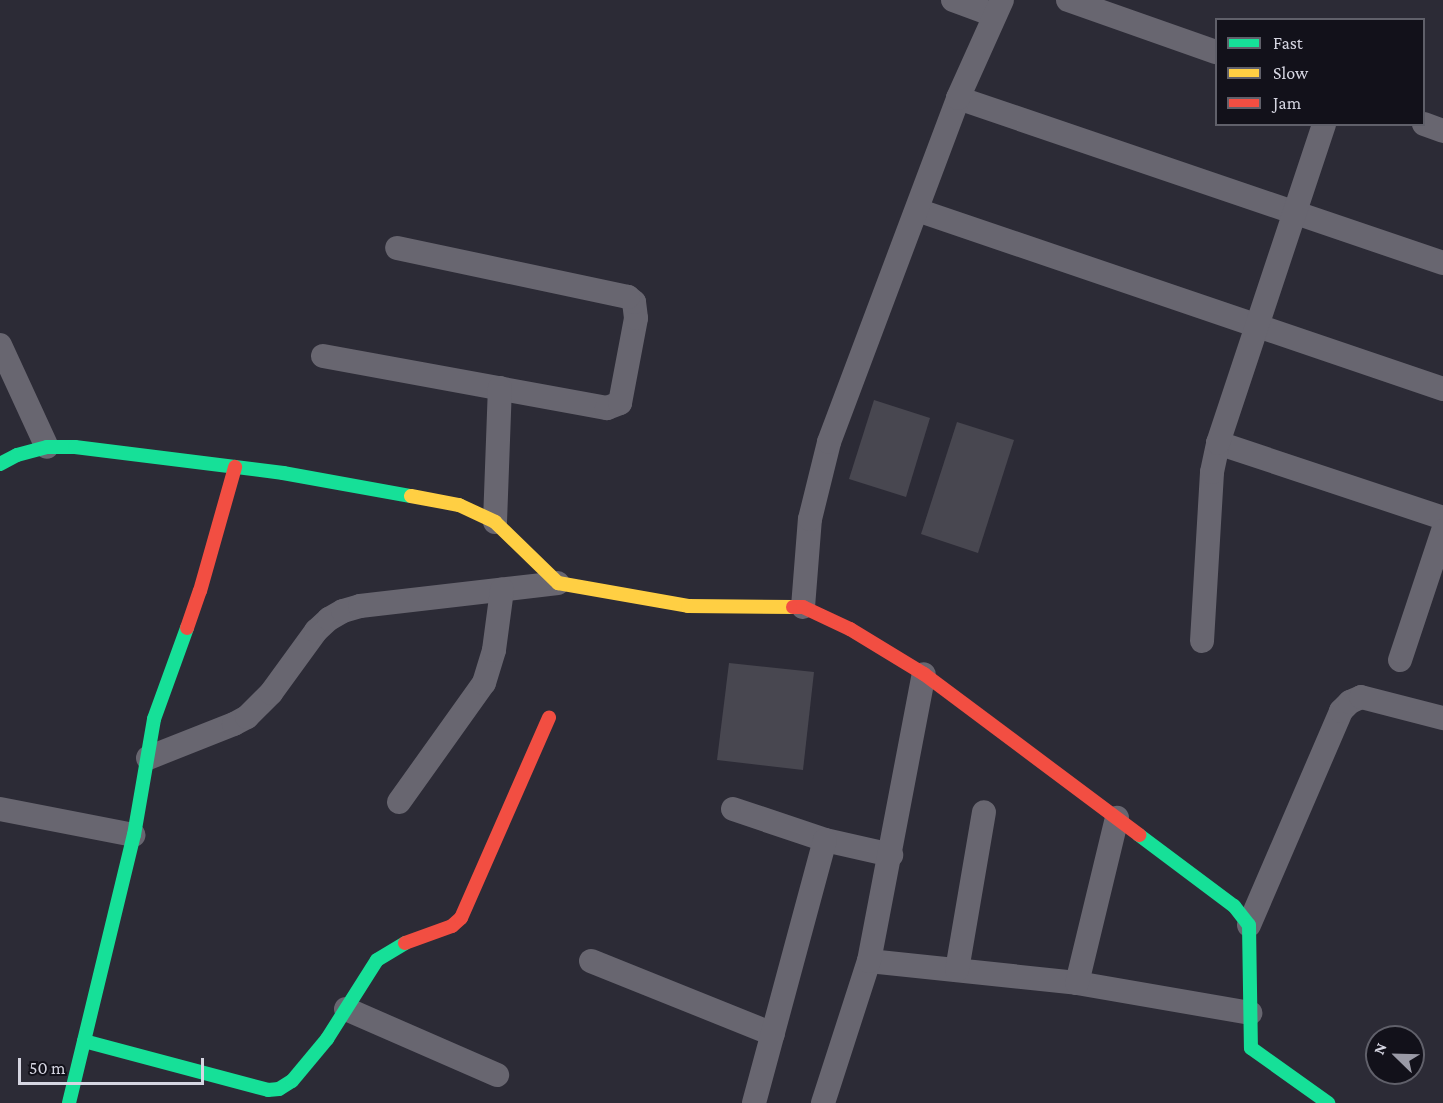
<!DOCTYPE html>
<style>
body{margin:0}
#map{position:relative;width:1443px;height:1103px;overflow:hidden;background:#2c2b36;font-family:"Crimson Pro",serif}
div>[style]{position:absolute}
.building>*{inset:0;background:#484750}
.street>*{height:24px;margin:-12px;padding:0 12px;transform-origin:12px;border-radius:12px;background:#686670}
.fast>*{height:14px;margin:-7px;padding:0 7px;transform-origin:7px;border-radius:7px;background:#16e098}
.slow>*{height:14px;margin:-7px;padding:0 7px;transform-origin:7px;border-radius:7px;background:#ffcf43}
.jam>*{height:14px;margin:-7px;padding:0 7px;transform-origin:7px;border-radius:7px;background:#f24e42}
span{translate:-50% -50%;white-space:nowrap;text-align:center;line-height:1.15;-webkit-text-stroke:4.5px #12111a;paint-order:stroke}
.legend{position:absolute;left:1215px;top:18px;width:210px;height:108px;box-sizing:border-box;background:#12111a;border:2px solid #60606a;margin:0;padding:8px 10px;list-style:none;font-size:18px;color:#d6d6e2}
.legend li{display:flex;align-items:center;gap:12px;height:30px}
.legend b{width:30px;border:2px solid #60606a}
.north{position:absolute;left:1365px;top:1025px;width:60px;height:60px;box-sizing:border-box;background:#12111a;border:2px solid #60606a;border-radius:50%;rotate:293deg;font-size:16px;font-weight:700;line-height:24px;text-align:center;color:#d6d6e2}
.north::after{content:'';display:block;margin:auto;width:21px;height:27px;background:#9a9aa6;clip-path:polygon(50% 0,100% 100%,50% 72%,0 100%)}
.scale{position:absolute;left:18px;top:1058px;width:186px;height:27px;box-sizing:border-box;border:3px solid #d6d6e2;border-top:0;padding-left:8px;font-size:18px;line-height:21px;white-space:nowrap;color:#d6d6e2;-webkit-text-stroke:4px #12111a;paint-order:stroke}
</style>
<div id="map">
<div class="building">
<div style="clip-path:polygon(874px 400px,930px 418px,906px 497px,849px 479px)"></div>
<div style="clip-path:polygon(957px 422px,1014px 440px,978px 553px,921px 534px)"></div>
<div style="clip-path:polygon(729px 663px,814px 672px,803px 770px,717px 760px)"></div>
</div>
<div class="street">
<div style="left:953px;top:0;width:44px;rotate:20.1deg"></div>
<div style="left:1068px;top:0;width:157px;rotate:19.4deg"></div>
<div style="left:958px;top:98px;width:512px;rotate:18.79deg"></div>
<div style="left:1424px;top:124px;width:20px;rotate:20deg"></div>
<div style="left:917px;top:210px;width:556px;rotate:18.79deg"></div>
<div style="left:0;top:345px;width:112px;rotate:65.3deg"></div>
<div style="left:323px;top:356px;width:289px;rotate:10.4deg"></div>
<div style="left:607px;top:408px;width:14px;rotate:-21deg"></div>
<div style="left:620px;top:403px;width:86px;rotate:-79.3deg"></div>
<div style="left:636px;top:318px;width:16px;rotate:-97deg"></div>
<div style="left:634px;top:302px;width:8px;rotate:-140deg"></div>
<div style="left:628px;top:297px;width:236px;rotate:-168deg"></div>
<div style="left:1218px;top:443px;width:237px;rotate:18.4deg"></div>
<div style="left:495px;top:522px;width:134px;rotate:-87.9deg"></div>
<div style="left:803px;top:607px;width:88px;rotate:-85.5deg"></div>
<div style="left:810px;top:519px;width:79px;rotate:-76.1deg"></div>
<div style="left:829px;top:442px;width:367px;rotate:-69.4deg"></div>
<div style="left:958px;top:98px;width:107px;rotate:-65.8deg"></div>
<div style="left:1202px;top:641px;width:169px;rotate:-86.6deg"></div>
<div style="left:1212px;top:472px;width:30px;rotate:-78deg"></div>
<div style="left:1218px;top:443px;width:336px;rotate:-71.6deg"></div>
<div style="left:1400px;top:660px;width:136px;rotate:-71.6deg"></div>
<div style="left:148px;top:758px;width:92px;rotate:-21.6deg"></div>
<div style="left:234px;top:724px;width:15px;rotate:-28deg"></div>
<div style="left:247px;top:717px;width:34px;rotate:-45deg"></div>
<div style="left:271px;top:693px;width:77px;rotate:-54deg"></div>
<div style="left:316px;top:631px;width:18px;rotate:-43deg"></div>
<div style="left:329px;top:619px;width:16px;rotate:-30deg"></div>
<div style="left:343px;top:611px;width:18px;rotate:-16deg"></div>
<div style="left:360px;top:606px;width:199px;rotate:-6.6deg"></div>
<div style="left:399px;top:802px;width:146px;rotate:-54.5deg"></div>
<div style="left:484px;top:683px;width:34px;rotate:-73deg"></div>
<div style="left:494px;top:650px;width:61px;rotate:-82.4deg"></div>
<div style="left:0;top:809px;width:136px;rotate:11deg"></div>
<div style="left:733px;top:809px;width:97px;rotate:18.6deg"></div>
<div style="left:825px;top:840px;width:68px;rotate:12.8deg"></div>
<div style="left:1249px;top:925px;width:233px;rotate:-66.7deg"></div>
<div style="left:1341px;top:711px;width:13px;rotate:-45deg"></div>
<div style="left:1350px;top:702px;width:12px;rotate:-24deg"></div>
<div style="left:1361px;top:697px;width:85px;rotate:14.4deg"></div>
<div style="left:591px;top:961px;width:196px;rotate:21.9deg"></div>
<div style="left:869px;top:961px;width:209px;rotate:6deg"></div>
<div style="left:1077px;top:983px;width:176px;rotate:9.8deg"></div>
<div style="left:957px;top:970px;width:160px;rotate:-80.3deg"></div>
<div style="left:1077px;top:983px;width:170px;rotate:-76.4deg"></div>
<div style="left:346px;top:1009px;width:165px;rotate:23.6deg"></div>
<div style="left:754px;top:1103px;width:272px;rotate:-74.9deg"></div>
<div style="left:823px;top:1103px;width:149px;rotate:-72.1deg"></div>
<div style="left:869px;top:961px;width:292px;rotate:-79.2deg"></div>
</div>
<div class="fast">
<div style="left:0;top:464px;width:19px;rotate:-28deg"></div>
<div style="left:17px;top:455px;width:31px;rotate:-15deg"></div>
<div style="left:47px;top:447px;width:28px"></div>
<div style="left:75px;top:447px;width:210px;rotate:7.1deg"></div>
<div style="left:283px;top:473px;width:130px;rotate:10.2deg"></div>
<div style="left:1139px;top:835px;width:119px;rotate:36.8deg"></div>
<div style="left:1234px;top:906px;width:24px;rotate:52deg"></div>
<div style="left:1249px;top:925px;width:123px;rotate:89.1deg"></div>
<div style="left:1251px;top:1048px;width:95px;rotate:35.5deg"></div>
<div style="left:84px;top:1041px;width:190px;rotate:14.9deg"></div>
<div style="left:268px;top:1090px;width:11px;rotate:-5deg"></div>
<div style="left:279px;top:1089px;width:15px;rotate:-32deg"></div>
<div style="left:292px;top:1081px;width:55px;rotate:-50.2deg"></div>
<div style="left:327px;top:1039px;width:93px;rotate:-57.7deg"></div>
<div style="left:377px;top:960px;width:33px;rotate:-31deg"></div>
<div style="left:69px;top:1103px;width:276px;rotate:-76.4deg"></div>
<div style="left:134px;top:835px;width:118px;rotate:-80.2deg"></div>
<div style="left:154px;top:719px;width:97px;rotate:-70.1deg"></div>
</div>
<div class="slow">
<div style="left:411px;top:496px;width:49px;rotate:10.6deg"></div>
<div style="left:459px;top:505px;width:40px;rotate:25deg"></div>
<div style="left:495px;top:522px;width:88px;rotate:44.1deg"></div>
<div style="left:558px;top:583px;width:132px;rotate:10deg"></div>
<div style="left:688px;top:606px;width:105px;rotate:0.5deg"></div>
</div>
<div class="jam">
<div style="left:793px;top:607px;width:10px"></div>
<div style="left:803px;top:607px;width:52px;rotate:25.1deg"></div>
<div style="left:850px;top:629px;width:87px;rotate:31.3deg"></div>
<div style="left:924px;top:674px;width:269px;rotate:36.8deg"></div>
<div style="left:187px;top:628px;width:39px;rotate:-71deg"></div>
<div style="left:200px;top:591px;width:129px;rotate:-74.2deg"></div>
<div style="left:405px;top:943px;width:50px;rotate:-19.9deg"></div>
<div style="left:452px;top:926px;width:12px;rotate:-42deg"></div>
<div style="left:461px;top:918px;width:219px;rotate:-66.3deg"></div>
</div>
<ul class="legend">
<li><b style="height:8px;background:#16e098"></b>Fast</li>
<li><b style="height:8px;background:#ffcf43"></b>Slow</li>
<li><b style="height:8px;background:#f24e42"></b>Jam</li>
</ul>
<div class="north">N</div>
<div class="scale">50 m</div>
</div>
